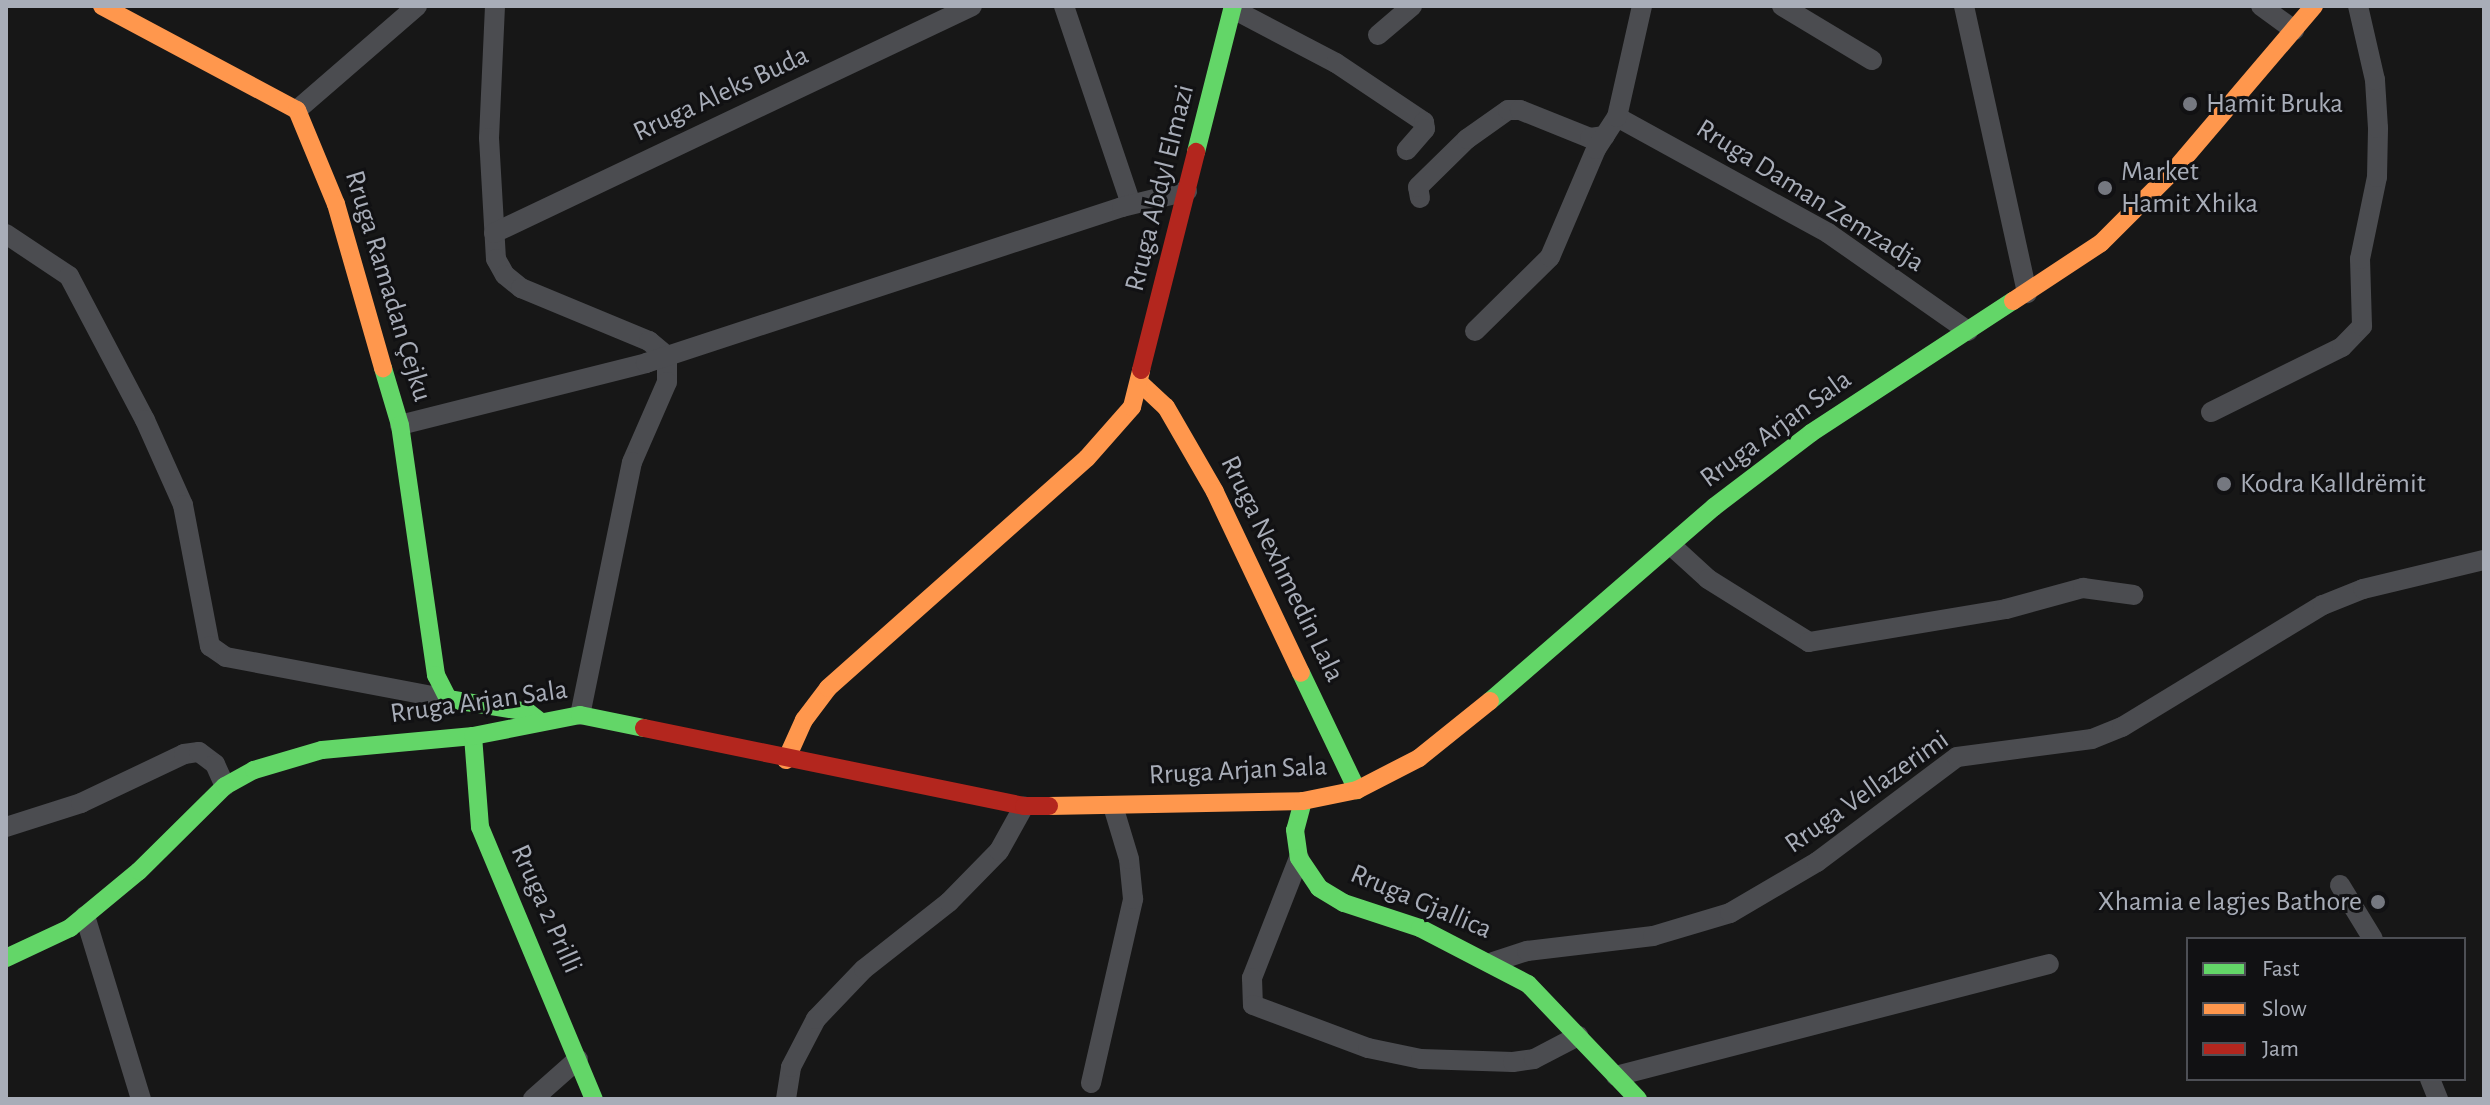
<!DOCTYPE html>
<meta charset="utf-8">
<style>
body{margin:0}
#map{position:relative;width:2490px;height:1105px;overflow:hidden;background:#171717;font-family:"Alegreya Sans",sans-serif}
div>[style]{position:absolute}
.street>*{height:20px;margin:-10px;padding:0 10px;transform-origin:10px;border-radius:10px;background:#4b4c50}
.fast>*{height:18px;margin:-9px;padding:0 9px;transform-origin:9px;border-radius:9px;background:#63d668}
.slow>*{height:18px;margin:-9px;padding:0 9px;transform-origin:9px;border-radius:9px;background:#ff974d}
.jam>*{height:18px;margin:-9px;padding:0 9px;transform-origin:9px;border-radius:9px;background:#b3261e}
.dots>*{width:22px;height:22px;translate:-50% -50%;box-sizing:border-box;border:4px solid #111113;border-radius:50%}
span{translate:-50% -50%;white-space:nowrap;text-align:center;line-height:1.15;-webkit-text-stroke:6px #111113;paint-order:stroke}
.street-label{font-size:28px;color:#a8adb8}
.poi-label{font-size:28px;color:#a8adb8}
.left{translate:0 -50%;text-align:left}
.right{translate:-100% -50%;text-align:right}
.frame{position:absolute;inset:0;border:8px solid #a8adb8;pointer-events:none}
.legend{position:absolute;left:2186px;top:937px;width:280px;height:144px;box-sizing:border-box;background:#111113;border:2px solid #4d4f55;margin:0;padding:10px 14px;list-style:none;font-size:24px;color:#a8adb8}
.legend li{display:flex;align-items:center;gap:16px;height:40px}
.legend b{width:40px;border:2px solid #4d4f55}
</style>
<div id="map">
<div class="street">
<div style="left:495px;top:6px;width:132px;rotate:92.6deg"></div>
<div style="left:489px;top:138px;width:121px;rotate:86.7deg"></div>
<div style="left:496px;top:259px;width:18px;rotate:61deg"></div>
<div style="left:505px;top:275px;width:21px;rotate:39deg"></div>
<div style="left:521px;top:288px;width:139px;rotate:22.5deg"></div>
<div style="left:649px;top:341px;width:23px;rotate:40deg"></div>
<div style="left:667px;top:356px;width:26px;rotate:90deg"></div>
<div style="left:667px;top:382px;width:87px;rotate:113.6deg"></div>
<div style="left:632px;top:462px;width:258px;rotate:101.6deg"></div>
<div style="left:1064px;top:6px;width:209px;rotate:71.3deg"></div>
<div style="left:1782px;top:6px;width:105px;rotate:31deg"></div>
<div style="left:1964px;top:6px;width:294px;rotate:77.6deg"></div>
<div style="left:2261px;top:6px;width:41px;rotate:36deg"></div>
<div style="left:1233px;top:9px;width:116px;rotate:27.7deg"></div>
<div style="left:1336px;top:63px;width:106px;rotate:33.8deg"></div>
<div style="left:1424px;top:122px;width:7px;rotate:82deg"></div>
<div style="left:1425px;top:129px;width:28px;rotate:131deg"></div>
<div style="left:1378px;top:35px;width:45px;rotate:-40.5deg"></div>
<div style="left:297px;top:110px;width:159px;rotate:-40.9deg"></div>
<div style="left:1617px;top:117px;width:241px;rotate:28.8deg"></div>
<div style="left:1828px;top:233px;width:171px;rotate:35deg"></div>
<div style="left:1420px;top:198px;width:11px;rotate:-100deg"></div>
<div style="left:1418px;top:187px;width:69px;rotate:-44.4deg"></div>
<div style="left:1467px;top:139px;width:50px;rotate:-35.3deg"></div>
<div style="left:1508px;top:110px;width:12px"></div>
<div style="left:1520px;top:110px;width:75px;rotate:21.8deg"></div>
<div style="left:1590px;top:138px;width:15px;rotate:-8deg"></div>
<div style="left:494px;top:233px;width:529px;rotate:-25.4deg"></div>
<div style="left:6px;top:234px;width:76px;rotate:33.7deg"></div>
<div style="left:69px;top:276px;width:163px;rotate:62.2deg"></div>
<div style="left:145px;top:420px;width:93px;rotate:65.9deg"></div>
<div style="left:183px;top:505px;width:144px;rotate:79.2deg"></div>
<div style="left:210px;top:646px;width:19px;rotate:35deg"></div>
<div style="left:226px;top:657px;width:226px;rotate:10.7deg"></div>
<div style="left:1475px;top:331px;width:105px;rotate:-44.6deg"></div>
<div style="left:1550px;top:257px;width:117px;rotate:-66.9deg"></div>
<div style="left:1596px;top:149px;width:38px;rotate:-57deg"></div>
<div style="left:1617px;top:117px;width:114px;rotate:-77.3deg"></div>
<div style="left:2211px;top:412px;width:146px;rotate:-26.4deg"></div>
<div style="left:2342px;top:347px;width:29px;rotate:-46deg"></div>
<div style="left:2362px;top:326px;width:67px;rotate:-91.7deg"></div>
<div style="left:2360px;top:259px;width:84px;rotate:-78.3deg"></div>
<div style="left:2377px;top:177px;width:49px;rotate:-88.8deg"></div>
<div style="left:2378px;top:128px;width:48px;rotate:-93.6deg"></div>
<div style="left:2375px;top:80px;width:76px;rotate:-102.9deg"></div>
<div style="left:400px;top:425px;width:254px;rotate:-14.1deg"></div>
<div style="left:646px;top:363px;width:501px;rotate:-18.15deg"></div>
<div style="left:1122px;top:207px;width:67px;rotate:-13.8deg"></div>
<div style="left:1673px;top:547px;width:47px;rotate:42.4deg"></div>
<div style="left:1708px;top:579px;width:119px;rotate:32deg"></div>
<div style="left:1809px;top:642px;width:200px;rotate:-9.5deg"></div>
<div style="left:2006px;top:609px;width:80px;rotate:-15.3deg"></div>
<div style="left:2083px;top:588px;width:51px;rotate:7.8deg"></div>
<div style="left:6px;top:827px;width:79px;rotate:-17.7deg"></div>
<div style="left:81px;top:803px;width:114px;rotate:-25.4deg"></div>
<div style="left:184px;top:754px;width:15px;rotate:-8deg"></div>
<div style="left:199px;top:752px;width:20px;rotate:37deg"></div>
<div style="left:215px;top:764px;width:24px;rotate:66deg"></div>
<div style="left:1299px;top:858px;width:129px;rotate:111.4deg"></div>
<div style="left:1252px;top:978px;width:27px;rotate:88deg"></div>
<div style="left:1253px;top:1005px;width:123px;rotate:20.5deg"></div>
<div style="left:1368px;top:1048px;width:54px;rotate:11.7deg"></div>
<div style="left:1421px;top:1059px;width:92px;rotate:1.9deg"></div>
<div style="left:1513px;top:1062px;width:21px;rotate:-8deg"></div>
<div style="left:1534px;top:1059px;width:50px;rotate:-27.6deg"></div>
<div style="left:2340px;top:885px;width:63px;rotate:58.6deg"></div>
<div style="left:85px;top:916px;width:191px;rotate:73deg"></div>
<div style="left:1493px;top:962px;width:36px;rotate:-18deg"></div>
<div style="left:1527px;top:951px;width:127px;rotate:-6.8deg"></div>
<div style="left:1653px;top:936px;width:80px;rotate:-16.6deg"></div>
<div style="left:1730px;top:913px;width:101px;rotate:-30.4deg"></div>
<div style="left:1817px;top:862px;width:175px;rotate:-36.9deg"></div>
<div style="left:1957px;top:757px;width:136px;rotate:-7.6deg"></div>
<div style="left:2092px;top:739px;width:32px;rotate:-22deg"></div>
<div style="left:2122px;top:727px;width:235px;rotate:-31.3deg"></div>
<div style="left:2323px;top:605px;width:43px;rotate:-21.8deg"></div>
<div style="left:2363px;top:589px;width:124px;rotate:-13.5deg"></div>
<div style="left:1616px;top:1076px;width:447px;rotate:-14.5deg"></div>
<div style="left:2430px;top:1079px;width:22px;rotate:68deg"></div>
<div style="left:1091px;top:1083px;width:189px;rotate:-77.1deg"></div>
<div style="left:1133px;top:899px;width:40px;rotate:-95.7deg"></div>
<div style="left:1129px;top:859px;width:55px;rotate:-106.8deg"></div>
<div style="left:533px;top:1099px;width:60px;rotate:-41.6deg"></div>
<div style="left:786px;top:1099px;width:32px;rotate:-81deg"></div>
<div style="left:791px;top:1067px;width:54px;rotate:-62.5deg"></div>
<div style="left:816px;top:1019px;width:69px;rotate:-46.2deg"></div>
<div style="left:864px;top:969px;width:108px;rotate:-38.2deg"></div>
<div style="left:949px;top:902px;width:71px;rotate:-45.6deg"></div>
<div style="left:999px;top:851px;width:51px;rotate:-60.9deg"></div>
</div>
<div class="fast">
<div style="left:1196px;top:152px;width:151px;rotate:-75.8deg"></div>
<div style="left:383px;top:368px;width:59px;rotate:73.4deg"></div>
<div style="left:400px;top:425px;width:253px;rotate:81.8deg"></div>
<div style="left:436px;top:675px;width:27px;rotate:63deg"></div>
<div style="left:448px;top:699px;width:81px;rotate:9.2deg"></div>
<div style="left:528px;top:712px;width:16px;rotate:38deg"></div>
<div style="left:1301px;top:673px;width:130px;rotate:64.4deg"></div>
<div style="left:1490px;top:701px;width:296px;rotate:-40.9deg"></div>
<div style="left:1714px;top:507px;width:122px;rotate:-37.3deg"></div>
<div style="left:1811px;top:433px;width:241px;rotate:-33.2deg"></div>
<div style="left:473px;top:736px;width:91px;rotate:85.6deg"></div>
<div style="left:480px;top:827px;width:295px;rotate:67.3deg"></div>
<div style="left:1303px;top:801px;width:30px;rotate:105deg"></div>
<div style="left:1295px;top:830px;width:28px;rotate:82deg"></div>
<div style="left:1299px;top:858px;width:36px;rotate:56deg"></div>
<div style="left:1319px;top:888px;width:29px;rotate:31deg"></div>
<div style="left:1344px;top:903px;width:80px;rotate:18.2deg"></div>
<div style="left:1420px;top:928px;width:122px;rotate:27.4deg"></div>
<div style="left:1528px;top:984px;width:159px;rotate:46.3deg"></div>
<div style="left:6px;top:958px;width:71px;rotate:-25.1deg"></div>
<div style="left:70px;top:928px;width:89px;rotate:-39.6deg"></div>
<div style="left:139px;top:871px;width:121px;rotate:-44.7deg"></div>
<div style="left:225px;top:786px;width:33px;rotate:-29deg"></div>
<div style="left:254px;top:770px;width:71px;rotate:-16.4deg"></div>
<div style="left:322px;top:750px;width:152px;rotate:-5.3deg"></div>
<div style="left:473px;top:736px;width:109px;rotate:-11.1deg"></div>
<div style="left:580px;top:715px;width:65px;rotate:11.5deg"></div>
</div>
<div class="slow">
<div style="left:102px;top:6px;width:221px;rotate:28.1deg"></div>
<div style="left:297px;top:110px;width:102px;rotate:67.5deg"></div>
<div style="left:336px;top:204px;width:171px;rotate:74deg"></div>
<div style="left:2013px;top:301px;width:105px;rotate:-33.4deg"></div>
<div style="left:2101px;top:243px;width:106px;rotate:-45deg"></div>
<div style="left:2176px;top:168px;width:213px;rotate:-49.6deg"></div>
<div style="left:1140px;top:383px;width:35px;rotate:43deg"></div>
<div style="left:1166px;top:407px;width:98px;rotate:60deg"></div>
<div style="left:1215px;top:492px;width:200px;rotate:64.6deg"></div>
<div style="left:786px;top:760px;width:44px;rotate:-65.8deg"></div>
<div style="left:804px;top:720px;width:40px;rotate:-53deg"></div>
<div style="left:828px;top:688px;width:346px;rotate:-41.6deg"></div>
<div style="left:1087px;top:458px;width:68px;rotate:-48.6deg"></div>
<div style="left:1132px;top:407px;width:38px;rotate:-76deg"></div>
<div style="left:1049px;top:806px;width:254px;rotate:-1.1deg"></div>
<div style="left:1303px;top:801px;width:55px;rotate:-11.5deg"></div>
<div style="left:1357px;top:790px;width:70px;rotate:-27.3deg"></div>
<div style="left:1419px;top:758px;width:91px;rotate:-38.8deg"></div>
</div>
<div class="jam">
<div style="left:1141px;top:370px;width:225px;rotate:-75.8deg"></div>
<div style="left:644px;top:728px;width:388px;rotate:11.6deg"></div>
<div style="left:1024px;top:806px;width:25px"></div>
</div>
<div class="dots">
<div style="left:2190px;top:104px;background:#757880"></div>
<div style="left:2105px;top:188px;background:#757880"></div>
<div style="left:2224px;top:484px;background:#757880"></div>
<div style="left:2378px;top:902px;background:#757880"></div>
</div>
<div class="street-label">
<span style="left:721px;top:94px;rotate:-25deg">Rruga Aleks Buda</span>
<span style="left:1160px;top:188px;rotate:-76deg">Rruga Abdyl Elmazi</span>
<span style="left:1810px;top:196px;rotate:32deg">Rruga Daman Zemzadja</span>
<span style="left:388px;top:286px;rotate:73deg">Rruga Ramadan Çejku</span>
<span style="left:1776px;top:429px;rotate:-36deg">Rruga Arjan Sala</span>
<span style="left:1282px;top:569px;rotate:64deg">Rruga Nexhmedin Lala</span>
<span style="left:479px;top:702px;rotate:-8deg">Rruga Arjan Sala</span>
<span style="left:1238px;top:771px;rotate:-3deg">Rruga Arjan Sala</span>
<span style="left:1867px;top:792px;rotate:-35deg">Rruga Vellazerimi</span>
<span style="left:1421px;top:902px;rotate:23deg">Rruga Gjallica</span>
<span style="left:546px;top:909px;rotate:66deg">Rruga 2 Prilli</span>
</div>
<div class="poi-label">
<span class="left" style="left:2206px;top:104px">Hamit Bruka</span>
<span class="left" style="left:2121px;top:188px">Market<br>Hamit Xhika</span>
<span class="left" style="left:2240px;top:484px">Kodra Kalldrëmit</span>
<span class="right" style="left:2362px;top:902px">Xhamia e lagjes Bathore</span>
</div>
<div class="frame"></div>
<ul class="legend">
<li><b style="height:10px;background:#63d668"></b>Fast</li>
<li><b style="height:10px;background:#ff974d"></b>Slow</li>
<li><b style="height:10px;background:#b3261e"></b>Jam</li>
</ul>
</div>
